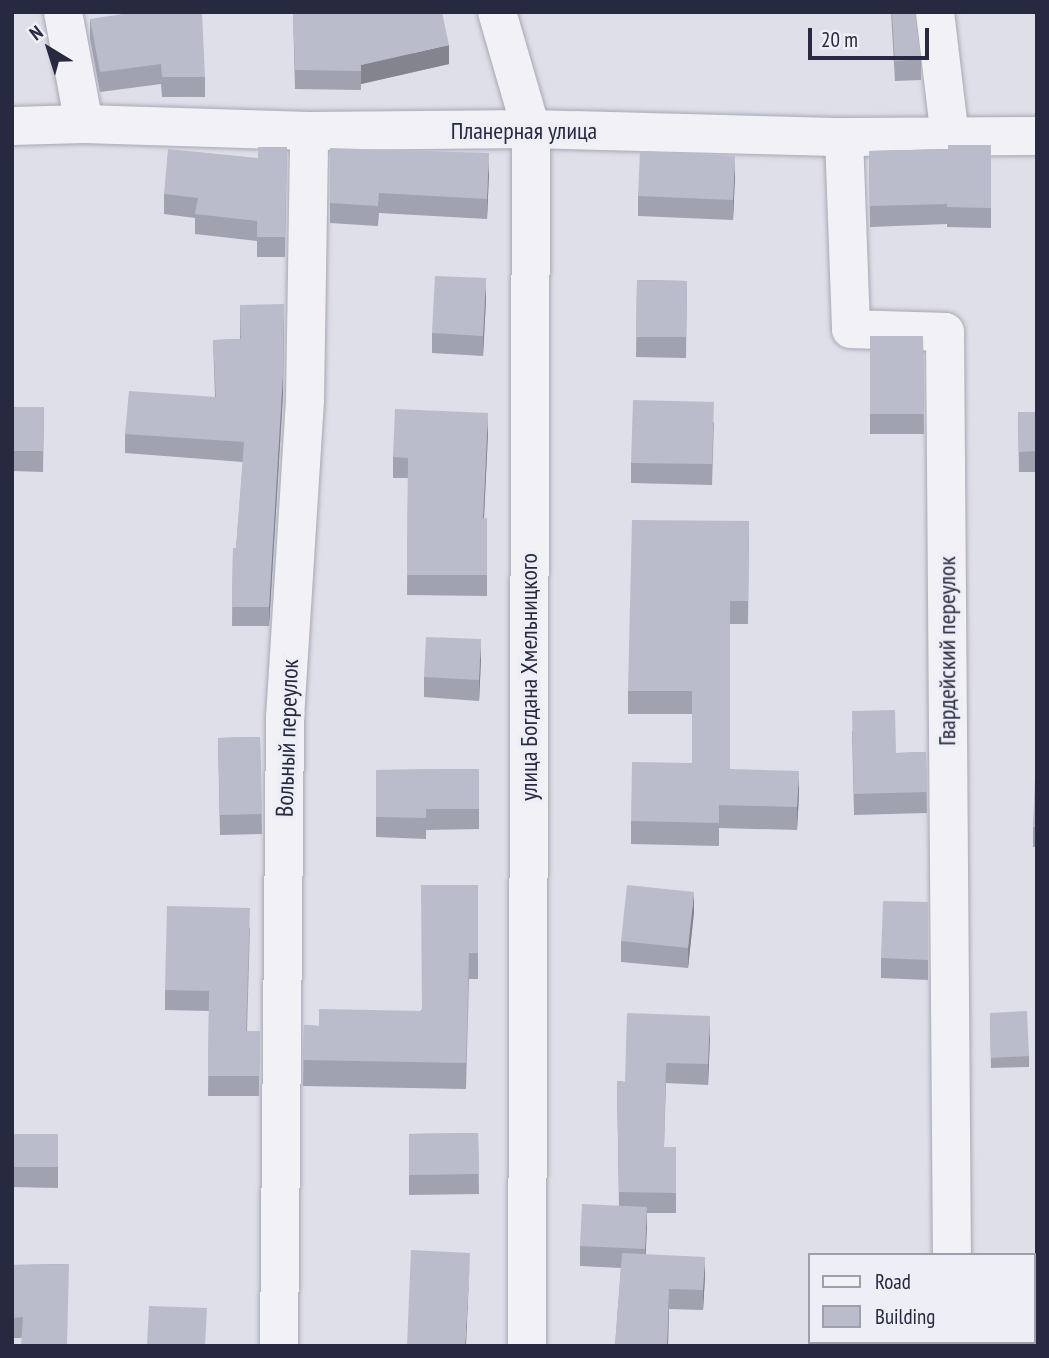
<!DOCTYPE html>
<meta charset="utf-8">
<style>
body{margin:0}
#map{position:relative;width:1049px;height:1358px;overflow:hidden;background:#dedfe8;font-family:"PT Sans Narrow",sans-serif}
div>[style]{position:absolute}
.roads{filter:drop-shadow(0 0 2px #a7a8b5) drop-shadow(0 0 2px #a7a8b5)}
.street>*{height:38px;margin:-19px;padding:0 19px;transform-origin:19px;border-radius:19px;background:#f1f1f6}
.wall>*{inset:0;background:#a1a2af}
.shaded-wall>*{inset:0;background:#83848e}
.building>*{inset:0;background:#bbbccb}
span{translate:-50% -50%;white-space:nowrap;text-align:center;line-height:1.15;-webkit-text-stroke:7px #edeef6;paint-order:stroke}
.street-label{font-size:24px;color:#26293f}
.frame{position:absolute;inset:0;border:14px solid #26293f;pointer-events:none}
.legend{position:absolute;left:808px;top:1253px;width:228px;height:91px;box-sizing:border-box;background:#edeef6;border:2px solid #9d9fad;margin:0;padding:9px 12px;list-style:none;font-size:21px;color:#26293f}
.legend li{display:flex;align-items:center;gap:14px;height:35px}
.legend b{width:35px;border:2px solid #9d9fad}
.north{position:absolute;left:14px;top:14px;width:70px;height:70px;-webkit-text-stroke:5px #edeef6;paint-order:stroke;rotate:322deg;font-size:19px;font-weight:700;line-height:28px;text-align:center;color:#26293f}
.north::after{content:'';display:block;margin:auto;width:24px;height:32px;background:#26293f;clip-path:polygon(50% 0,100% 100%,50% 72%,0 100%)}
.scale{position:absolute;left:808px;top:28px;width:121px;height:32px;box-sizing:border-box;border:4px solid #26293f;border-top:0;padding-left:9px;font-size:21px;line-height:24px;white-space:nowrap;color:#26293f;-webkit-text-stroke:5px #edeef6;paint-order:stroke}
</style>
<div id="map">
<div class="roads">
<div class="street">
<div style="left:63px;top:12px;width:114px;rotate:79.4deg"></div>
<div style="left:497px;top:12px;width:122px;rotate:73.8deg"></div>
<div style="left:531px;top:129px;width:1217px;rotate:90.19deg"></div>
<div style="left:935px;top:12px;width:126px;rotate:83.2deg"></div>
<div style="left:12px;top:126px;width:72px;rotate:-1.6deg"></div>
<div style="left:84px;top:124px;width:225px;rotate:1.8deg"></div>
<div style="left:309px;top:131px;width:222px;rotate:-0.5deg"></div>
<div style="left:531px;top:129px;width:313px;rotate:1.5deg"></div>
<div style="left:844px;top:137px;width:193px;rotate:-0.3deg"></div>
<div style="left:844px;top:137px;width:192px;rotate:87.9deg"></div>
<div style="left:851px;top:329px;width:94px;rotate:1.8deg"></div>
<div style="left:945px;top:332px;width:923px;rotate:89.57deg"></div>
<div style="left:952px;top:1342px;width:4px;rotate:90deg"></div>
<div style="left:279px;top:1346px;width:628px;rotate:-89.45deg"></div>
<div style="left:285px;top:718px;width:319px;rotate:-86.4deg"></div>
<div style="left:305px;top:400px;width:269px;rotate:-89.1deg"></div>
</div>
</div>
<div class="wall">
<div style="clip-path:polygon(891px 12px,915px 12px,921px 59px,921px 80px,895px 81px)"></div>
<div style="clip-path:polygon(293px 14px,449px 64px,361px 84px,361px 90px,295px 89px)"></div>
<div style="clip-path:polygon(90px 19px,205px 77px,205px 97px,162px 97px,161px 84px,100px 92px,90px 39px)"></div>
<div style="clip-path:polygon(991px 145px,991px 228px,947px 227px,947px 224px,870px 227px,869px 151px,948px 149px)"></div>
<div style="clip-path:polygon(287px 147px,285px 257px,257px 257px,257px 241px,195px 234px,195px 218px,164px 214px,164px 194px)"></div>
<div style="clip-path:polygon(330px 148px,489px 173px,487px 219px,379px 213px,378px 226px,330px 223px)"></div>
<div style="clip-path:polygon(735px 176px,733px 220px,638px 216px,638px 196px)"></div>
<div style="clip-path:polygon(637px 280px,687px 281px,686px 358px,636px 357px)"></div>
<div style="clip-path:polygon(486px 299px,483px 356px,432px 353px,432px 333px)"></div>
<div style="clip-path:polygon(240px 305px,283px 394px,269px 626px,232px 626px,233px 548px,236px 548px,243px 462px,125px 453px,125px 434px,215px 397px,213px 340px,240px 339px)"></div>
<div style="clip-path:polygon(870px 336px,923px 336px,924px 434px,870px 434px)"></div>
<div style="clip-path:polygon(12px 407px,44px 407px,43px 472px,12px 471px)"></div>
<div style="clip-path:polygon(1018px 412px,1037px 412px,1037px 472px,1019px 472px)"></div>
<div style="clip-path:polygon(714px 422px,712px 485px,631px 483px,631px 463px)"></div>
<div style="clip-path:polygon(488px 433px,484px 518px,487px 518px,487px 596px,407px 595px,408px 478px,393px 478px,393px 457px)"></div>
<div style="clip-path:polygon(749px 521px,748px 624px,730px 624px,730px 769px,799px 794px,797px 830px,719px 828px,719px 846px,631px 844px,631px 821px,692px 763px,692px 714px,628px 714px,628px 691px)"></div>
<div style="clip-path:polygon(481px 659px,479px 701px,424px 697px,424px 677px)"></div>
<div style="clip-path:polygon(852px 731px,896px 753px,926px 752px,927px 813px,854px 815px)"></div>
<div style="clip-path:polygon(260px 737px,262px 834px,220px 835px,218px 738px)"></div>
<div style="clip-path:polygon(479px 769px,479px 829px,426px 830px,426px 839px,376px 837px,376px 770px)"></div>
<div style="clip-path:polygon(1037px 778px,1037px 847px,1033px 847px,1033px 827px)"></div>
<div style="clip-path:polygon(478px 885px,478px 979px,469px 979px,466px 1089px,303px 1086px,304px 1025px,319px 1026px,421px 1011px)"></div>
<div style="clip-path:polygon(928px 902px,928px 980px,881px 978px,881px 958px)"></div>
<div style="clip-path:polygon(694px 912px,688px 968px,621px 962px,621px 941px)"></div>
<div style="clip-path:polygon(250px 928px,247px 1031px,260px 1031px,259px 1096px,208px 1096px,209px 1011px,165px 1010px,165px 990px)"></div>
<div style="clip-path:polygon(990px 1013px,1029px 1056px,1029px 1067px,991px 1068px)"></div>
<div style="clip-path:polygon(710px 1037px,708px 1085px,666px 1083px,664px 1147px,676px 1147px,676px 1213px,647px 1213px,645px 1254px,705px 1277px,703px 1310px,669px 1309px,668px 1346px,615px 1346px,621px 1268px,580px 1266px,580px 1246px,619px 1206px,617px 1081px,625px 1082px)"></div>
<div style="clip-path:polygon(478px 1133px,479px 1194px,409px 1195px,409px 1134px)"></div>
<div style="clip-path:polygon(12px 1134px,58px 1134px,58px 1188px,12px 1187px)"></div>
<div style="clip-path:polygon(69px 1264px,21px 1338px,12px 1338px,12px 1265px)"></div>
</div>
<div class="shaded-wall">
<div style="clip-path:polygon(449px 45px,449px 64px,361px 84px,361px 65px)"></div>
<div style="clip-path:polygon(489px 153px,489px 173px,487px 219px,487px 199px)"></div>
<div style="clip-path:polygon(735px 156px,735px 176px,733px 220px,733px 200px)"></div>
<div style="clip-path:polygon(486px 278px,486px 299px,483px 356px,483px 336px)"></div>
<div style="clip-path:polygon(284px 304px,283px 394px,269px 626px,269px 607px)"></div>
<div style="clip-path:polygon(488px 413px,488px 433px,483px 538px,483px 518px)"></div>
<div style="clip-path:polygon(481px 639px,481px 659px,479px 701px,479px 680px)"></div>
<div style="clip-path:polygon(799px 771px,799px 794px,797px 830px,797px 807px)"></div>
<div style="clip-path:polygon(694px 892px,694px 912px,688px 968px,688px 948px)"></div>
<div style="clip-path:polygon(710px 1016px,710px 1037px,708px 1085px,708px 1064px)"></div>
<div style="clip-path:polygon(647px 1207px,647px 1227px,645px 1269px,645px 1249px)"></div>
<div style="clip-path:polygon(470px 1253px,466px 1346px,465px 1346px)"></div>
<div style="clip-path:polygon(705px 1257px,705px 1277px,703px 1310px,703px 1290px)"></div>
<div style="clip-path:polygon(669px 1289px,668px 1346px,667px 1346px)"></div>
</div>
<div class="building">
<div style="clip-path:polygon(136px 12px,202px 12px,205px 77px,162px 77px,161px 64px,100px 72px,90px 19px)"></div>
<div style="clip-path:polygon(377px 12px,442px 12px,449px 45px,361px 65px,361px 71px,295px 70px,293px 14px)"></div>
<div style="clip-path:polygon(892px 12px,915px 12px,921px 59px,895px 61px)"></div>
<div style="clip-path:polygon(948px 145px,991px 145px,991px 208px,947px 207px,947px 204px,870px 206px,869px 151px,948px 149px)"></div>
<div style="clip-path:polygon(258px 147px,287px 147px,285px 237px,257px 237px,257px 221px,195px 214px,198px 198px,164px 194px,168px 149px,258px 158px)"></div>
<div style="clip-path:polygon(330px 148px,489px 153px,487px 199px,379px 193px,378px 206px,330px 203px)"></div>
<div style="clip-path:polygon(640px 151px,735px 156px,733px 200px,638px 196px)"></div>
<div style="clip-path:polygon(435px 276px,486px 278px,483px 336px,432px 333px)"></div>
<div style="clip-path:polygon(637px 280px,687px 281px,686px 337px,636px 337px)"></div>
<div style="clip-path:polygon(284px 304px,283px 375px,269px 607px,232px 607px,233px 548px,236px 548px,244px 442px,125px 434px,129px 391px,216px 397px,213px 340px,241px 339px,240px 305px)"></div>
<div style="clip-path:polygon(870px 336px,923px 336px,924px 414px,870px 414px)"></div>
<div style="clip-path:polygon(633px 400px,714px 402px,712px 464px,631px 463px)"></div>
<div style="clip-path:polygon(12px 407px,44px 407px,43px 451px,12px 451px)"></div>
<div style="clip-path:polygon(395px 409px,488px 413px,483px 518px,487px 518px,487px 575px,407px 575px,408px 458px,393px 457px)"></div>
<div style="clip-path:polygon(1018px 412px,1037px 412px,1037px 451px,1019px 452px)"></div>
<div style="clip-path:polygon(632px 520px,749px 521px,748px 601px,730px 601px,730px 769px,799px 771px,797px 807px,719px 805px,719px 823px,631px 821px,632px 762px,692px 763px,692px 691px,628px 691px)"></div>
<div style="clip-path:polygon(426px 637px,481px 639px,479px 680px,424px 677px)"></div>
<div style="clip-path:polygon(895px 710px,896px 753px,926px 752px,927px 792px,854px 794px,852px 711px)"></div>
<div style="clip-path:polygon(260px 737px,262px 814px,220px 815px,218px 738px)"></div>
<div style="clip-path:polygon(479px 769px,479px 809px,426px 809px,426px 818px,376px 817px,376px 770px)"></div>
<div style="clip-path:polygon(1035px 778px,1037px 778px,1037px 827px,1033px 827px)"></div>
<div style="clip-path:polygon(421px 885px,478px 885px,478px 953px,469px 953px,466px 1063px,303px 1060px,304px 1025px,319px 1026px,319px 1009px,422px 1011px)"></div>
<div style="clip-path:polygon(627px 885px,694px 892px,688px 948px,621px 941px)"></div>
<div style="clip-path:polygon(883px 901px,928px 902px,928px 960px,881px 958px)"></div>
<div style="clip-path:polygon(167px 906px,250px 908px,246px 1031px,260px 1031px,259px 1076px,208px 1076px,209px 991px,165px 990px)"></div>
<div style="clip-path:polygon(1027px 1011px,1029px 1056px,991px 1058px,990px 1013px)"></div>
<div style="clip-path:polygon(627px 1013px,710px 1016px,708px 1064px,666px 1063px,664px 1147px,676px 1147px,676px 1193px,619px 1192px,617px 1081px,625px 1082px)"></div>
<div style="clip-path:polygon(478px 1133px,479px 1174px,409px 1175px,409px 1134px)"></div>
<div style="clip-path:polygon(12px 1134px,58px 1134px,58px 1167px,12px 1167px)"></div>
<div style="clip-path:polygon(582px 1204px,647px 1207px,645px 1249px,580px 1246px)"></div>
<div style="clip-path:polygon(411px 1250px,470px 1253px,465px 1346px,407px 1346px)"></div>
<div style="clip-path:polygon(622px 1253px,705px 1257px,703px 1290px,669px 1289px,667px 1346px,615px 1346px)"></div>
<div style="clip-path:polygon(69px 1264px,67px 1346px,21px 1346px,23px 1317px,12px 1318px,12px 1265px)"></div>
<div style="clip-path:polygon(149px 1306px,207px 1308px,205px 1346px,147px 1346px)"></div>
<div style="clip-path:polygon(874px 1342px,941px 1342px,946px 1346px,874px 1346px)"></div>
</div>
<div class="street-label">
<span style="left:524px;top:131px">Планерная улица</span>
<span style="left:947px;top:651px;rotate:-90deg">Гвардейский переулок</span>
<span style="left:529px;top:677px;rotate:-90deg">улица Богдана Хмельницкого</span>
<span style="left:287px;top:738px;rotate:-88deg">Вольный переулок</span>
</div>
<div class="frame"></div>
<ul class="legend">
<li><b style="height:9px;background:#f1f1f6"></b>Road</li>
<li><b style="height:19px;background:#bbbccb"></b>Building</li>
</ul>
<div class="north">N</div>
<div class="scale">20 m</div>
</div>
